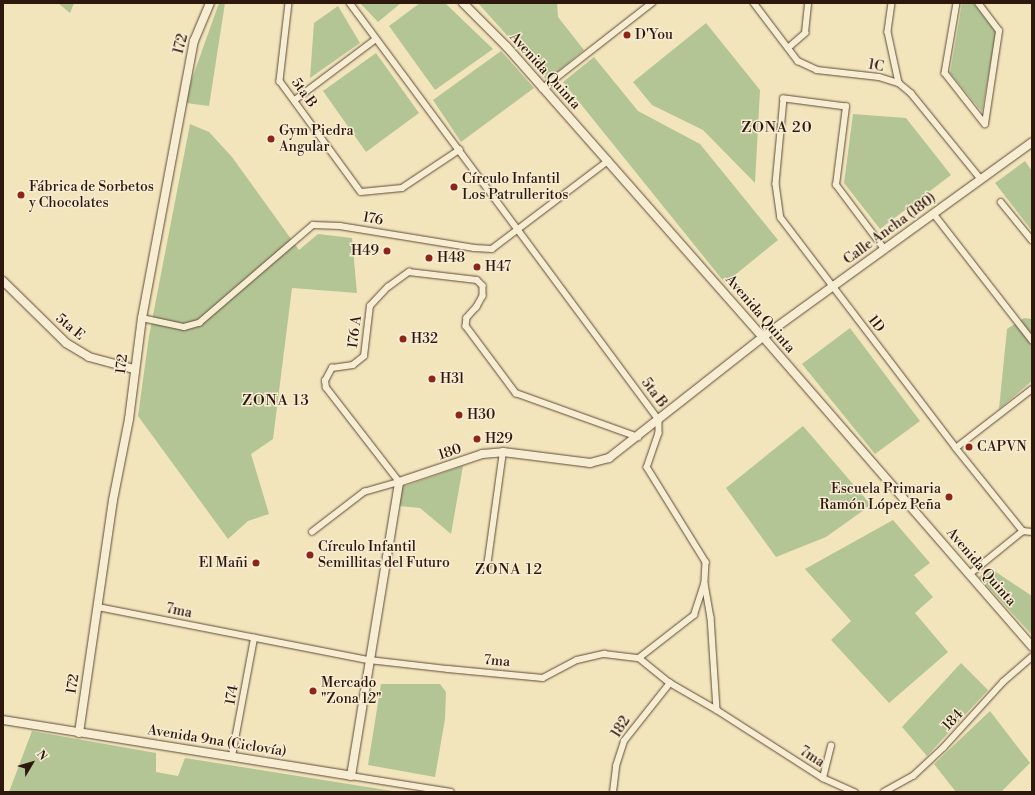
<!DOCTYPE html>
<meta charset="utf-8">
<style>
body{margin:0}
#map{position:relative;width:1035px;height:795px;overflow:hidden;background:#f2e4bb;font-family:"Libre Bodoni",serif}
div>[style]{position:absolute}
.green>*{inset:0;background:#b4c595}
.roads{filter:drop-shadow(0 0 1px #5f4a38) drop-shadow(0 0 1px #5f4a38)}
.street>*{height:5.5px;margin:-2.75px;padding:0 2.75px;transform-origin:2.75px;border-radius:2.75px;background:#f7edd3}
.secondary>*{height:8px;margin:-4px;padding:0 4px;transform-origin:4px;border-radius:4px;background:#f7edd3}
.dots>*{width:11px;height:11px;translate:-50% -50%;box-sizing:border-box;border:2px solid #f7edd3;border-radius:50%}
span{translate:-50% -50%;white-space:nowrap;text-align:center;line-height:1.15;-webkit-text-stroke:3px #f7edd3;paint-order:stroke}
.poi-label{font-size:14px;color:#2e170d}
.left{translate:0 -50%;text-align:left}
.right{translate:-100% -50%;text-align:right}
.street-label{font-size:14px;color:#2e170d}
.neighbourhood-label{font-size:15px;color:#2e170d;letter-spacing:1px}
.frame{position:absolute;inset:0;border:4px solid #2e170d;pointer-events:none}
.north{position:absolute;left:12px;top:743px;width:40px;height:40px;-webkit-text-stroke:3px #f7edd3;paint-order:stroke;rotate:52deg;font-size:11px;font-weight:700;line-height:16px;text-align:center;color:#2e170d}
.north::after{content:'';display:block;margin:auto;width:14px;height:18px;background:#2e170d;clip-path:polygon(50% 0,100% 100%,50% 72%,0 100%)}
</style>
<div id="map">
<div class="green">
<div style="clip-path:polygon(58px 3px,74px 3px,70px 13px)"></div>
<div style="clip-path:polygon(219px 3px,225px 3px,209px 106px,186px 103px,188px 90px)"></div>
<div style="clip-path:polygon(360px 3px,401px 3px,378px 22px)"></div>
<div style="clip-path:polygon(420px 3px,445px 3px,493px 49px,435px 90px,389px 26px)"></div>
<div style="clip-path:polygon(478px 3px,557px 3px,558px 17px,584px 50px,547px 80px)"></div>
<div style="clip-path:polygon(962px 3px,973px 3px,996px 32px,982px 112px,950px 73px)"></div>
<div style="clip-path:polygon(338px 6px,360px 43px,310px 78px,314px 23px)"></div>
<div style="clip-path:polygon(706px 23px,760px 90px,755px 183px,703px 130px,652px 105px,633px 82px)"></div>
<div style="clip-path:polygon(501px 51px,534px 88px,461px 142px,433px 100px)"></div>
<div style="clip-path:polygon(376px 53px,419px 113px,366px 152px,323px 91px)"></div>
<div style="clip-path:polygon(594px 57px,638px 111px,700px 144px,778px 240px,725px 283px,563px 82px)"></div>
<div style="clip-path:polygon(853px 114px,906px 118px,951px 175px,880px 229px,844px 183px)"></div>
<div style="clip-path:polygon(190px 124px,209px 132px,232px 157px,299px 250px,318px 234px,352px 238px,357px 293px,292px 288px,273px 439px,251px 454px,269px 514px,248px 521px,228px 539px,138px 416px,149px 336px)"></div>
<div style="clip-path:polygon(1025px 161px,1032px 171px,1032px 231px,995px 183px)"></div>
<div style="clip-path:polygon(1024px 318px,1032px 319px,1032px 381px,999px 409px,1007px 329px)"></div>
<div style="clip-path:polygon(850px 328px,920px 421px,875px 454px,802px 364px)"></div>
<div style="clip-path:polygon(803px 426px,871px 505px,826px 537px,776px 557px,726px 488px)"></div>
<div style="clip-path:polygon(463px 466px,451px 534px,420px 508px,399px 506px,402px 487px)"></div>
<div style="clip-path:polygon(893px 520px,930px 563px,914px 575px,933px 597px,915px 613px,948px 652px,889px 703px,831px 640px,851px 621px,805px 569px)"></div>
<div style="clip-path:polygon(990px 568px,1032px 596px,1032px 635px,979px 577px)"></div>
<div style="clip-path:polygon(961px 663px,988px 690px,927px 756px,902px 727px)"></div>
<div style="clip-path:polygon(381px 684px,440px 684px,446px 692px,445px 719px,435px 777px,368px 765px)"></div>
<div style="clip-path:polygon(990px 711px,1030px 763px,1001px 792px,956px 792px,934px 764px)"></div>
<div style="clip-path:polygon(32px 731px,156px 753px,156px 772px,178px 776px,185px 758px,399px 792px,9px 792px)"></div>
</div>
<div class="roads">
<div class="street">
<div style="left:289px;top:3px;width:79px;rotate:96.6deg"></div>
<div style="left:280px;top:81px;width:137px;rotate:53.9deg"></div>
<div style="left:361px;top:192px;width:41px;rotate:-5.6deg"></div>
<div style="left:402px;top:188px;width:69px;rotate:-33.7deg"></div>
<div style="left:350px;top:3px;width:519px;rotate:53.46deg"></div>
<div style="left:659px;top:420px;width:13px;rotate:90deg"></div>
<div style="left:659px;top:433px;width:36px;rotate:109deg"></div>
<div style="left:647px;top:467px;width:112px;rotate:58.2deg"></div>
<div style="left:706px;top:562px;width:22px;rotate:93deg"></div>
<div style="left:705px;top:584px;width:34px;rotate:80deg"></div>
<div style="left:711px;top:617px;width:93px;rotate:86.3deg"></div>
<div style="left:754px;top:3px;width:73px;rotate:52.8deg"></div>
<div style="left:798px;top:61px;width:21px;rotate:25deg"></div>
<div style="left:817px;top:70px;width:62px;rotate:6.4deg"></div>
<div style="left:879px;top:77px;width:21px;rotate:17deg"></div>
<div style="left:899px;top:83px;width:16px;rotate:40deg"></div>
<div style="left:911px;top:93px;width:111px;rotate:50.9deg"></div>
<div style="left:892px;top:3px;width:29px;rotate:98deg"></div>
<div style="left:888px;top:32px;width:52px;rotate:77.8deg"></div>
<div style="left:957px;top:3px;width:71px;rotate:99.7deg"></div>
<div style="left:945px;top:73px;width:65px;rotate:51.9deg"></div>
<div style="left:985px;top:124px;width:94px;rotate:-81.4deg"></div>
<div style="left:999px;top:31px;width:35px;rotate:-127deg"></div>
<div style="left:788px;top:48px;width:23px;rotate:-41deg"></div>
<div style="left:805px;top:33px;width:30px;rotate:-84deg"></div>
<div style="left:542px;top:89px;width:140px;rotate:-38deg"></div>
<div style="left:295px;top:100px;width:101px;rotate:-37deg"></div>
<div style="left:1001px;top:202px;width:49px;rotate:50.8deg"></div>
<div style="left:934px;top:214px;width:160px;rotate:52.1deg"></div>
<div style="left:884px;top:249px;width:80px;rotate:-126.9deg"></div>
<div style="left:836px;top:185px;width:79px;rotate:-82.7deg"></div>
<div style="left:846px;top:107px;width:63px;rotate:-172.6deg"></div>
<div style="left:784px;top:99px;width:85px;rotate:95.4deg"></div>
<div style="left:776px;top:184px;width:34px;rotate:82deg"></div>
<div style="left:781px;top:218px;width:289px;rotate:52.7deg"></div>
<div style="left:956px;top:448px;width:107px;rotate:51.1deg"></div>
<div style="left:1023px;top:531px;width:9px;rotate:6deg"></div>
<div style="left:142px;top:318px;width:43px;rotate:12.1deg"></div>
<div style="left:184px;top:327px;width:16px;rotate:-15deg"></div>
<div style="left:199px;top:323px;width:150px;rotate:-40.7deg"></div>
<div style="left:313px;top:225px;width:27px;rotate:2deg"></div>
<div style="left:340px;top:226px;width:136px;rotate:9.3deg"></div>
<div style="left:474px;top:248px;width:18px;rotate:3deg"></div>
<div style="left:492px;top:249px;width:146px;rotate:-37.2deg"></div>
<div style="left:956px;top:448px;width:96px;rotate:-37.8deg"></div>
<div style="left:312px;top:532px;width:66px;rotate:-37.6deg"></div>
<div style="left:364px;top:492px;width:36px;rotate:-16deg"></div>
<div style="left:399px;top:482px;width:119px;rotate:-127.8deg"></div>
<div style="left:326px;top:388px;width:7px;rotate:-98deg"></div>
<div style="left:325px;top:381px;width:15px;rotate:-62deg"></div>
<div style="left:332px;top:368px;width:21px;rotate:-8deg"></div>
<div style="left:353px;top:365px;width:14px;rotate:-39deg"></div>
<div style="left:364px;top:356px;width:50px;rotate:-83.2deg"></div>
<div style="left:370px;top:306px;width:26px;rotate:-47deg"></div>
<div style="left:388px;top:287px;width:26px;rotate:-36deg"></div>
<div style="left:409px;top:272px;width:68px;rotate:6.7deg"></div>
<div style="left:477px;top:280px;width:8px;rotate:45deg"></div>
<div style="left:483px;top:286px;width:10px;rotate:90deg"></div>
<div style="left:483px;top:296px;width:13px;rotate:119deg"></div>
<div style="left:477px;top:307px;width:15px;rotate:132deg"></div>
<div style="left:467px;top:318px;width:8px;rotate:97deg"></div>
<div style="left:466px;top:326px;width:84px;rotate:53.3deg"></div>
<div style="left:516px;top:393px;width:130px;rotate:19.8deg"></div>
<div style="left:487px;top:567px;width:116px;rotate:-82.1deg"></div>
<div style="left:970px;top:574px;width:68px;rotate:-39.1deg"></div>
<div style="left:98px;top:607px;width:276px;rotate:11.1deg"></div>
<div style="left:369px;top:660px;width:80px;rotate:6.5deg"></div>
<div style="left:448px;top:669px;width:95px;rotate:5.4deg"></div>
<div style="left:543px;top:678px;width:38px;rotate:-28deg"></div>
<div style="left:577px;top:660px;width:28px;rotate:-13deg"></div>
<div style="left:604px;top:654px;width:35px;rotate:7deg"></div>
<div style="left:639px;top:658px;width:40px;rotate:39deg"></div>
<div style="left:670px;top:683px;width:54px;rotate:29.9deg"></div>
<div style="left:717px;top:710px;width:126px;rotate:32.7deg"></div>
<div style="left:823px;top:778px;width:35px;rotate:24deg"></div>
<div style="left:639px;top:658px;width:70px;rotate:-38deg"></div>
<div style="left:694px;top:615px;width:32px;rotate:-72deg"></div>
<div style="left:232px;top:756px;width:120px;rotate:-79.4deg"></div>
<div style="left:351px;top:776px;width:101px;rotate:9.1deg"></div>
<div style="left:823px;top:778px;width:33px;rotate:-76deg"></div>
<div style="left:613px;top:792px;width:26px;rotate:-83deg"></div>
<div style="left:616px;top:766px;width:26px;rotate:-72deg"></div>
<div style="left:624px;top:741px;width:74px;rotate:-51.6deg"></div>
<div style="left:884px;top:792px;width:33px;rotate:-29deg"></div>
<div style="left:913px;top:776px;width:41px;rotate:-43deg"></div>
<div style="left:943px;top:748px;width:89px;rotate:-47.7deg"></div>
<div style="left:1003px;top:682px;width:38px;rotate:-41deg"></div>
</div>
<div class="secondary">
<div style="left:463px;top:3px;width:62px;rotate:45deg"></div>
<div style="left:507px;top:47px;width:387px;rotate:48.6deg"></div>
<div style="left:763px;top:337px;width:410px;rotate:49deg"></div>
<div style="left:3px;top:281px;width:88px;rotate:44.5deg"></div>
<div style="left:66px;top:343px;width:27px;rotate:31deg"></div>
<div style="left:89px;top:357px;width:47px;rotate:14.9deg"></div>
<div style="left:3px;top:720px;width:352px;rotate:9.1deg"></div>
<div style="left:351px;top:776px;width:298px;rotate:-80.7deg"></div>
<div style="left:399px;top:482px;width:88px;rotate:-18.6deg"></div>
<div style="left:482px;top:454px;width:21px;rotate:-5deg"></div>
<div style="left:503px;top:452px;width:88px;rotate:7.2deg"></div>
<div style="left:590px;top:463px;width:20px;rotate:-15deg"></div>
<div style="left:609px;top:458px;width:196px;rotate:-38.2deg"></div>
<div style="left:763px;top:337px;width:332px;rotate:-35.9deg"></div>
<div style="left:79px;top:733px;width:235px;rotate:-81.7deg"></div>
<div style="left:113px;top:500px;width:83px;rotate:-78.8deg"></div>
<div style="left:129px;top:419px;width:102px;rotate:-82.7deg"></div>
<div style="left:142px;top:318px;width:282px;rotate:-79.4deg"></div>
<div style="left:194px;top:41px;width:41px;rotate:-67.2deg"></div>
</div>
</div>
<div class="dots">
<div style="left:627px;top:35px;background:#8f2418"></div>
<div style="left:271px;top:139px;background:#8f2418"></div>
<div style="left:454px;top:187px;background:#8f2418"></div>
<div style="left:21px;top:195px;background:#8f2418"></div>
<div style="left:387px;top:251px;background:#8f2418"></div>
<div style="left:429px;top:258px;background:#8f2418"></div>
<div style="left:477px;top:267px;background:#8f2418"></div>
<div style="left:403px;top:339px;background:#8f2418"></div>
<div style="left:432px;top:379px;background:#8f2418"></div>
<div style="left:459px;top:415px;background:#8f2418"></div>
<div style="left:477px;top:439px;background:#8f2418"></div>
<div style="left:969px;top:447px;background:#8f2418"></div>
<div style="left:949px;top:497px;background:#8f2418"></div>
<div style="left:310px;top:555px;background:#8f2418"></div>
<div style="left:256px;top:563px;background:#8f2418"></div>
<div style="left:313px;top:691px;background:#8f2418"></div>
</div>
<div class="poi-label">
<span class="left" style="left:635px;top:35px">D'You</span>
<span class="left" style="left:279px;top:139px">Gym Piedra<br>Angular</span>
<span class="left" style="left:462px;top:187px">Círculo Infantil<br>Los Patrulleritos</span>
<span class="left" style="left:29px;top:195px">Fábrica de Sorbetos<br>y Chocolates</span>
<span class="right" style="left:379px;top:251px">H49</span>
<span class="left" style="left:437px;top:258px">H48</span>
<span class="left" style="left:485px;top:267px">H47</span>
<span class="left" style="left:411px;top:339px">H32</span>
<span class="left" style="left:440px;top:379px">H31</span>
<span class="left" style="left:467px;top:415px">H30</span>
<span class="left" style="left:485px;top:439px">H29</span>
<span class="left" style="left:977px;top:447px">CAPVN</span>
<span class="right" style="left:941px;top:497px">Escuela Primaria<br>Ramón López Peña</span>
<span class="left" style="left:318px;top:555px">Círculo Infantil<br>Semillitas del Futuro</span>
<span class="right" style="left:248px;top:563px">El Mañi</span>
<span class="left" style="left:321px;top:691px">Mercado<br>"Zona 12"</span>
</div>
<div class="street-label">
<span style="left:181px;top:44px;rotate:-75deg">172</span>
<span style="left:876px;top:66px;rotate:10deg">1C</span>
<span style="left:545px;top:71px;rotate:48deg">Avenida Quinta</span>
<span style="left:304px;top:93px;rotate:54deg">5ta B</span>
<span style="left:373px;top:219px;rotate:10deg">176</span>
<span style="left:890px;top:229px;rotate:-36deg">Calle Ancha (180)</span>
<span style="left:760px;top:314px;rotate:49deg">Avenida Quinta</span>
<span style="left:876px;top:324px;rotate:52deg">1D</span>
<span style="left:70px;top:327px;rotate:40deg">5ta E</span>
<span style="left:355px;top:332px;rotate:-82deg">176 A</span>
<span style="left:122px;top:364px;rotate:-83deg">172</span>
<span style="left:654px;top:393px;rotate:53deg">5ta B</span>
<span style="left:450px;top:452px;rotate:-18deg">180</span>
<span style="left:981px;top:567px;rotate:49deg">Avenida Quinta</span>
<span style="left:179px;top:611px;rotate:11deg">7ma</span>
<span style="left:497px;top:661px;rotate:5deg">7ma</span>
<span style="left:73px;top:684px;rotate:-81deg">172</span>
<span style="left:232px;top:695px;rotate:-80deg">174</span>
<span style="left:953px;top:720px;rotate:-47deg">184</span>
<span style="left:621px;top:727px;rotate:-58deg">182</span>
<span style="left:217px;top:741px;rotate:9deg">Avenida 9na (Ciclovía)</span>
<span style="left:812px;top:757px;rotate:32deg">7ma</span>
</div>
<div class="neighbourhood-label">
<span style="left:777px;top:128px">ZONA 20</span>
<span style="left:276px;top:401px">ZONA 13</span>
<span style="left:509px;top:570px">ZONA 12</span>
</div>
<div class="frame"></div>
<div class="north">N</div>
</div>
